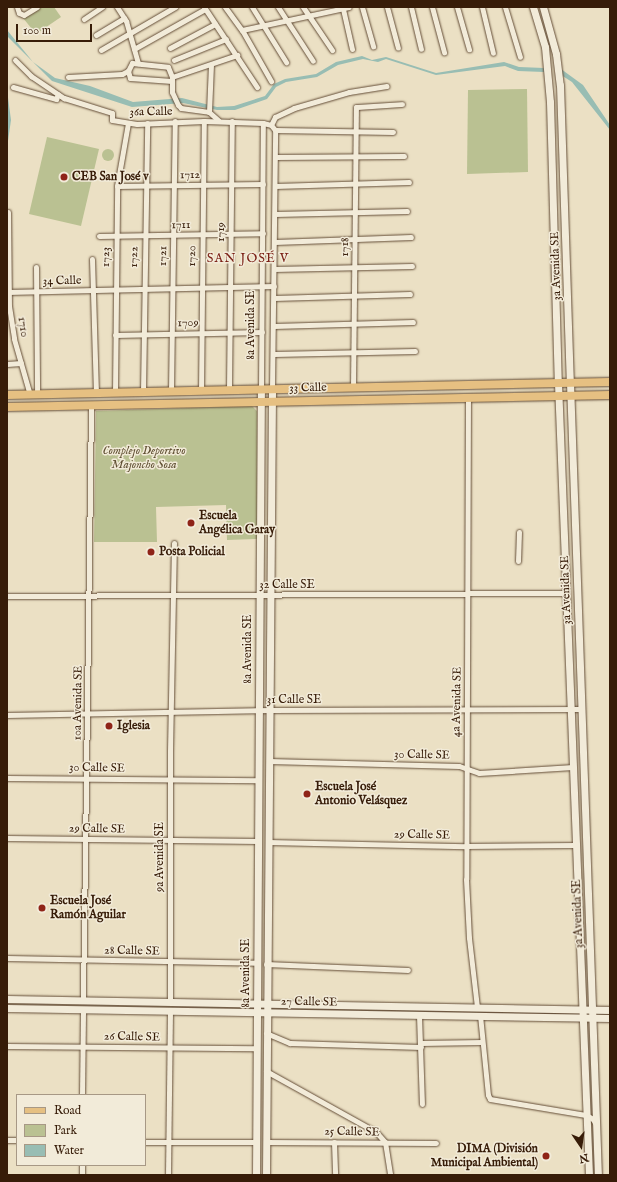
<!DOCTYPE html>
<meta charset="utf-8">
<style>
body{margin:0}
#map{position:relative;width:617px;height:1182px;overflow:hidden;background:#ebe0c4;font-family:"IM FELL English",serif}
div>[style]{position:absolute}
.green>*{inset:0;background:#bac192}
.round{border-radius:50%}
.water>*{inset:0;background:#98bdb3}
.roads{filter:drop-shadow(0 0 1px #644d37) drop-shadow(0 0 1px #644d37)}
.minor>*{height:5px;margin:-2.5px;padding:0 2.5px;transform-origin:2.5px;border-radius:2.5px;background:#f2ebd9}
.tertiary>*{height:7px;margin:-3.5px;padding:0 3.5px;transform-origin:3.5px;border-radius:3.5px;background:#f2ebd9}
.secondary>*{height:7px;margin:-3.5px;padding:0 3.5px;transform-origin:3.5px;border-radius:3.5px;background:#f2ebd9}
.primary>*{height:8px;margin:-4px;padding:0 4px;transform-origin:4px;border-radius:4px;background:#e6c082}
.dots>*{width:11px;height:11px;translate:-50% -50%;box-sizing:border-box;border:2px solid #f2ebd9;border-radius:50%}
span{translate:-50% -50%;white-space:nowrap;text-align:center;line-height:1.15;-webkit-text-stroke:3px #f2ebd9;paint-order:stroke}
.street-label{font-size:12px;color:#371c08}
.poi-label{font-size:12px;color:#371c08;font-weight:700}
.left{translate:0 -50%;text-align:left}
.right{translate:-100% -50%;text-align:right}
.park-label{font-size:12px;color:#5e4e31;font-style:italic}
.neighbourhood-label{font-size:13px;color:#7a1f14;letter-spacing:1px}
.frame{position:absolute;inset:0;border:8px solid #371c08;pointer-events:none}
.legend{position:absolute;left:16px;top:1094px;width:130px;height:72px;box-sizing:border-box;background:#f2ebd9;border:1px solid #a79885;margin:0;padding:5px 7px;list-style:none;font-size:12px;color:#371c08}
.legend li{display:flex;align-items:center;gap:8px;height:20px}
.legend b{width:20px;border:1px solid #a79885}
.north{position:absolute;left:561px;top:1126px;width:40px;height:40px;-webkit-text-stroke:3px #f2ebd9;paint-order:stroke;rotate:167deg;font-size:11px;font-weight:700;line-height:16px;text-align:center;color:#371c08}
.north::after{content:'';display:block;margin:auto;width:14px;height:18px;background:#371c08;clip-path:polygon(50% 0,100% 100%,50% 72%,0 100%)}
.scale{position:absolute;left:16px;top:24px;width:76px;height:18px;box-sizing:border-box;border:2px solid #371c08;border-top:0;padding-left:5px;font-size:12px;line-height:14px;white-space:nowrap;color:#371c08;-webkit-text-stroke:3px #f2ebd9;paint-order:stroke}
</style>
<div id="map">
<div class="green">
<div style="clip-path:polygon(42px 7px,54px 7px,61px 17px,36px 34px,23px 18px)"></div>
<div style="clip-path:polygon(527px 89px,528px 172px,467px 174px,468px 90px)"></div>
<div style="clip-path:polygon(47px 137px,99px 149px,81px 226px,29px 214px)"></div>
<div class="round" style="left:102px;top:149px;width:12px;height:12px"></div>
<div style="clip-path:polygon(252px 406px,257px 411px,257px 539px,227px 540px,226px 505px,156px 507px,157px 542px,94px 542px,96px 411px)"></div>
</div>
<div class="water">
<div style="clip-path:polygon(7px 30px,33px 62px,55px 78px,90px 86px,133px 102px,182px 98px,217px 107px,234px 106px,265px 96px,274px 84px,285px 79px,316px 74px,336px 62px,362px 56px,372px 60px,386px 57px,436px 73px,504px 62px,519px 67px,544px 68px,544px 72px,518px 71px,505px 66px,436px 75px,386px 59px,378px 62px,363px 59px,338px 65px,317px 77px,286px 82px,276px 87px,267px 99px,235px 110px,217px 110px,183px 103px,132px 107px,52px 81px,7px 36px)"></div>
<div style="clip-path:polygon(561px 69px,583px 85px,610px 125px,610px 130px,572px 82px,558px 73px)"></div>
<div style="clip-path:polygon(7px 90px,11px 120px,7px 148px)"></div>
</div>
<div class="roads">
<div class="minor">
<div style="left:17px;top:7px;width:6px;rotate:72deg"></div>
<div style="left:19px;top:13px;width:5px;rotate:22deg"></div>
<div style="left:24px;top:15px;width:15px;rotate:-32deg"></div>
<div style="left:117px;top:7px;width:17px;rotate:57deg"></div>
<div style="left:126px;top:21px;width:44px;rotate:74.1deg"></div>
<div style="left:204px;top:7px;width:96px;rotate:56.5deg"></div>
<div style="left:225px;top:7px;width:29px;rotate:54deg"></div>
<div style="left:242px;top:30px;width:59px;rotate:60.4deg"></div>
<div style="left:252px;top:7px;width:65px;rotate:58.3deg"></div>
<div style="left:278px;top:7px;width:64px;rotate:57.1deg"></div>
<div style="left:303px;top:7px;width:52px;rotate:56deg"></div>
<div style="left:362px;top:7px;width:41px;rotate:74.2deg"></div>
<div style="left:387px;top:7px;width:42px;rotate:75deg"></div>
<div style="left:411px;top:7px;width:43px;rotate:76.6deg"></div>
<div style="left:432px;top:7px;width:47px;rotate:75.1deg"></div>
<div style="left:457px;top:7px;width:44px;rotate:74.1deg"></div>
<div style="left:482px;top:7px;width:47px;rotate:76.6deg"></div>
<div style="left:505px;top:7px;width:52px;rotate:73.3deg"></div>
<div style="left:343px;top:9px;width:41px;rotate:77.3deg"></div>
<div style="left:84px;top:19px;width:22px;rotate:-34deg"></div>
<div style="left:242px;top:30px;width:109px;rotate:-12.1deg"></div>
<div style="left:96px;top:35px;width:33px;rotate:-31deg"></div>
<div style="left:170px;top:48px;width:51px;rotate:-28.1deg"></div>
<div style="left:134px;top:49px;width:81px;rotate:-29.4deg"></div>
<div style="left:101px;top:50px;width:86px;rotate:-30.2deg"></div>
<div style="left:15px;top:60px;width:23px;rotate:45deg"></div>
<div style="left:31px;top:76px;width:40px;rotate:34deg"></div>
<div style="left:64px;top:98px;width:50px;rotate:17.4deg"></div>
<div style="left:112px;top:113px;width:7px;rotate:90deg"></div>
<div style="left:112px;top:120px;width:25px;rotate:9deg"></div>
<div style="left:137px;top:124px;width:67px;rotate:-2.6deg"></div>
<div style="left:204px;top:121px;width:59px;rotate:1.9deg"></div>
<div style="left:263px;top:123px;width:8px;rotate:14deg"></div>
<div style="left:271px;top:125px;width:6px;rotate:51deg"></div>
<div style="left:174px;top:60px;width:56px;rotate:-22deg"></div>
<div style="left:128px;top:71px;width:7px;rotate:74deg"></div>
<div style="left:130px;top:78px;width:42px;rotate:4.1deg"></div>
<div style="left:68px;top:77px;width:54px;rotate:-3.2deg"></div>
<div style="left:122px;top:74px;width:7px;rotate:-27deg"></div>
<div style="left:128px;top:71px;width:9px;rotate:-63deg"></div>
<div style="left:132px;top:63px;width:36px;rotate:6deg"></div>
<div style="left:168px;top:67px;width:11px;rotate:68deg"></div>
<div style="left:172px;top:77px;width:15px;rotate:90deg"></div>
<div style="left:172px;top:92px;width:14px;rotate:65deg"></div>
<div style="left:178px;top:105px;width:4px;rotate:45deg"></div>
<div style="left:181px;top:108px;width:28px;rotate:8deg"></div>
<div style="left:209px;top:112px;width:13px;rotate:42deg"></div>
<div style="left:172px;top:77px;width:69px;rotate:-18.7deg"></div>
<div style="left:13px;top:87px;width:45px;rotate:15.6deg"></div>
<div style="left:56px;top:99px;width:5px;rotate:-68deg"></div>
<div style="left:209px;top:112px;width:47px;rotate:-87.6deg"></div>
<div style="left:271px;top:125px;width:9px;rotate:-63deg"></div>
<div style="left:275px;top:117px;width:21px;rotate:-25deg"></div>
<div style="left:294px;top:108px;width:57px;rotate:-16.2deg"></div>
<div style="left:349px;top:92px;width:38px;rotate:-9deg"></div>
<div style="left:275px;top:130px;width:118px;rotate:1deg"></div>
<div style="left:275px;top:157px;width:129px;rotate:-0.4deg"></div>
<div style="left:117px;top:186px;width:146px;rotate:-0.8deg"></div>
<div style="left:275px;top:186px;width:134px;rotate:-1.7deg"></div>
<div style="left:8px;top:212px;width:94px;rotate:89.4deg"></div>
<div style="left:9px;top:306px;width:33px;rotate:81deg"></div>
<div style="left:14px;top:339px;width:58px;rotate:74.1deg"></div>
<div style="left:275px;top:214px;width:132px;rotate:-1.3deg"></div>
<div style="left:99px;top:236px;width:164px;rotate:-1deg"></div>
<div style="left:275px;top:242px;width:136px;rotate:-2.1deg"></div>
<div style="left:92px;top:259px;width:134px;rotate:88.3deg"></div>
<div style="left:36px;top:267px;width:127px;rotate:89.5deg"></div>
<div style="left:274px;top:269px;width:138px;rotate:-1.2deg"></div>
<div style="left:7px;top:292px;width:267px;rotate:-1.3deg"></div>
<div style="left:274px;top:298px;width:136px;rotate:-1.7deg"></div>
<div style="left:274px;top:326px;width:139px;rotate:-1.6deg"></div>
<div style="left:115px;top:335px;width:147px;rotate:-1.2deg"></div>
<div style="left:274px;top:354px;width:141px;rotate:-1.2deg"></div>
<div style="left:7px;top:364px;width:14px;rotate:-4deg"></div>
<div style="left:353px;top:388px;width:281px;rotate:-89.4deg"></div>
<div style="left:356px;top:107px;width:46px;rotate:-3.7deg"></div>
<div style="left:272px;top:389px;width:259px;rotate:-89.3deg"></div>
<div style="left:229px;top:390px;width:269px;rotate:-89.4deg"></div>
<div style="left:261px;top:390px;width:267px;rotate:-89.6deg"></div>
<div style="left:171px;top:391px;width:270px;rotate:-89.2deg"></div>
<div style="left:201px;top:391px;width:270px;rotate:-89.4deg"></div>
<div style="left:143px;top:392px;width:269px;rotate:-89.1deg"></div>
<div style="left:115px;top:393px;width:207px;rotate:-89.4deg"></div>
<div style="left:117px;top:186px;width:64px;rotate:-80.1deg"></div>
<div style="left:468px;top:397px;width:482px;rotate:90.2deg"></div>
<div style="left:466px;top:879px;width:59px;rotate:87.1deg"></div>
<div style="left:469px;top:938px;width:69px;rotate:83.4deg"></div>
<div style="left:518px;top:561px;width:29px;rotate:-88deg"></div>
<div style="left:7px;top:596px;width:559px;rotate:-0.31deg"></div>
<div style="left:7px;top:715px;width:262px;rotate:-1.1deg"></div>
<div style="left:269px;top:710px;width:312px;rotate:-0.2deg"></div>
<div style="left:269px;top:761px;width:190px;rotate:1.5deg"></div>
<div style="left:459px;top:766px;width:21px;rotate:19deg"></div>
<div style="left:479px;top:773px;width:94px;rotate:-3.7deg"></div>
<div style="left:7px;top:778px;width:252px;rotate:0.5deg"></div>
<div style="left:7px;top:838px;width:251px;rotate:0.7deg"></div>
<div style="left:268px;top:842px;width:198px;rotate:1.2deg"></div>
<div style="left:466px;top:846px;width:110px;rotate:-0.5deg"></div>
<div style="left:7px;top:958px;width:250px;rotate:1.1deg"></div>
<div style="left:266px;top:964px;width:142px;rotate:2.4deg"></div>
<div style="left:83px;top:1001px;width:595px;rotate:-89.23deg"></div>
<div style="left:170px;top:1002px;width:251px;rotate:-90deg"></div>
<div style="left:170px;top:751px;width:208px;rotate:-88.9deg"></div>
<div style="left:419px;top:1015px;width:89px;rotate:88.1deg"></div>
<div style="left:480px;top:1015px;width:80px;rotate:84.3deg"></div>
<div style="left:488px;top:1095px;width:4px;rotate:63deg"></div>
<div style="left:490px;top:1099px;width:97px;rotate:9.5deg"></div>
<div style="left:586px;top:1115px;width:8px;rotate:30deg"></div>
<div style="left:593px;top:1119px;width:4px;rotate:63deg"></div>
<div style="left:266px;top:1033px;width:26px;rotate:23deg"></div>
<div style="left:290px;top:1043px;width:131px;rotate:1.7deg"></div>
<div style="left:421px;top:1043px;width:61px;rotate:-0.9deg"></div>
<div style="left:7px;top:1046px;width:249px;rotate:0.5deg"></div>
<div style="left:266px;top:1071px;width:126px;rotate:29deg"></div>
<div style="left:376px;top:1132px;width:13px;rotate:48deg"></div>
<div style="left:385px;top:1142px;width:33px;rotate:81deg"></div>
<div style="left:82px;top:1095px;width:86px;rotate:-89.3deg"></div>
<div style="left:7px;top:1140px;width:10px"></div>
<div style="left:145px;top:1142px;width:110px"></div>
<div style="left:266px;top:1142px;width:170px;rotate:0.3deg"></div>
<div style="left:334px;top:1142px;width:33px;rotate:88deg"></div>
<div style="left:82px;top:1175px;width:10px;rotate:-90deg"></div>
<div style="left:168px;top:1175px;width:164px;rotate:-89.3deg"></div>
</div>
<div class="tertiary">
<div style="left:533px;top:7px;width:42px;rotate:73.3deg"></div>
<div style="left:545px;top:47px;width:55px;rotate:84.8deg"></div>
<div style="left:550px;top:102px;width:281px;rotate:88.4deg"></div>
<div style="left:543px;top:7px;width:49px;rotate:74.5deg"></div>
<div style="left:556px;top:54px;width:31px;rotate:83deg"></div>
<div style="left:560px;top:85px;width:298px;rotate:88.1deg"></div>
<div style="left:256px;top:1175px;width:785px;rotate:-89.64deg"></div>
<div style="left:266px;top:1175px;width:786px;rotate:-89.56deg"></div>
</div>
<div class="secondary">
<div style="left:558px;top:383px;width:793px;rotate:87.76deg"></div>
<div style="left:570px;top:383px;width:792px;rotate:87.98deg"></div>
<div style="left:7px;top:999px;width:603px;rotate:1.05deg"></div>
<div style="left:7px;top:1008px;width:603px;rotate:0.95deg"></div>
</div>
<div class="primary">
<div style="left:7px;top:395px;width:603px;rotate:-1.24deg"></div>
<div style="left:7px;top:407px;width:603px;rotate:-1.14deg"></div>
</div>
</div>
<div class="dots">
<div style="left:64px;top:177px;background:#8f2418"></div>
<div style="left:191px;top:523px;background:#8f2418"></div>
<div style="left:151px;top:552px;background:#8f2418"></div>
<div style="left:109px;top:726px;background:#8f2418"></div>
<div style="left:307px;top:794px;background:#8f2418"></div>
<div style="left:42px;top:908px;background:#8f2418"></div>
<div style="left:546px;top:1156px;background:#8f2418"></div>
</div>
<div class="street-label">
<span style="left:151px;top:112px;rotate:-1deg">36a Calle</span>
<span style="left:190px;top:175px;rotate:-1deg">1712</span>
<span style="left:181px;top:225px;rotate:-1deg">1711</span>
<span style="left:221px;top:232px;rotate:-89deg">1719</span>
<span style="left:345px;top:247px;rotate:-89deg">1718</span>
<span style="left:163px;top:256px;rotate:-89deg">1721</span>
<span style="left:192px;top:256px;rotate:-89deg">1720</span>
<span style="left:106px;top:257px;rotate:-89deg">1723</span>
<span style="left:134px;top:257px;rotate:-89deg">1722</span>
<span style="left:556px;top:266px;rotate:-92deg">3a Avenida SE</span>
<span style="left:62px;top:281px;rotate:-1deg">34 Calle</span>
<span style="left:188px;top:323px;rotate:-1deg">1709</span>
<span style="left:251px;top:325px;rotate:-90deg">8a Avenida SE</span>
<span style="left:23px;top:327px;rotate:81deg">1710</span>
<span style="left:308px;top:388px;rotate:-1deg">33 Calle</span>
<span style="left:287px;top:585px">32 Calle SE</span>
<span style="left:566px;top:590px;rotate:-92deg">3a Avenida SE</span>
<span style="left:248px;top:649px;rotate:-90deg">8a Avenida SE</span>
<span style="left:294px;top:700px">31 Calle SE</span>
<span style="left:457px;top:702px;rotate:-89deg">4a Avenida SE</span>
<span style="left:78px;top:703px;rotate:-89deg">10a Avenida SE</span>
<span style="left:422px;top:755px;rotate:1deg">30 Calle SE</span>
<span style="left:97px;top:768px;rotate:1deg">30 Calle SE</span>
<span style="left:97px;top:829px;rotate:1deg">29 Calle SE</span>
<span style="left:422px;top:835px;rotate:1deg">29 Calle SE</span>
<span style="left:160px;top:857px;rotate:-90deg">9a Avenida SE</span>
<span style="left:578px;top:914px;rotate:-92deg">3a Avenida SE</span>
<span style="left:132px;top:951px;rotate:1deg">28 Calle SE</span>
<span style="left:246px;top:973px;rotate:-90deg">8a Avenida SE</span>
<span style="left:309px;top:1002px;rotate:1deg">27 Calle SE</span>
<span style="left:132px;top:1037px;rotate:1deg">26 Calle SE</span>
<span style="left:352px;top:1132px;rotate:1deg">25 Calle SE</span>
</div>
<div class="poi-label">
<span class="left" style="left:72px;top:177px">CEB San José v</span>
<span class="left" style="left:199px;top:523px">Escuela<br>Angélica Garay</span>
<span class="left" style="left:159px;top:552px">Posta Policial</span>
<span class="left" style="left:117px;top:726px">Iglesia</span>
<span class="left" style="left:315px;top:794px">Escuela José<br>Antonio Velásquez</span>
<span class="left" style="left:50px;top:908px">Escuela José<br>Ramón Aguilar</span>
<span class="right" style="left:538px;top:1156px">DIMA (División<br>Municipal Ambiental)</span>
</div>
<div class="park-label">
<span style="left:144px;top:458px">Complejo Deportivo<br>Majoncho Sosa</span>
</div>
<div class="neighbourhood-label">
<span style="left:248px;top:259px">SAN JOSÉ V</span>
</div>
<div class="frame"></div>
<ul class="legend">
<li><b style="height:5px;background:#e6c082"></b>Road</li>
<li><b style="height:11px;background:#bac192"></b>Park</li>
<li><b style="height:11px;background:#98bdb3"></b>Water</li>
</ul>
<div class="north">N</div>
<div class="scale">100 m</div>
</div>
